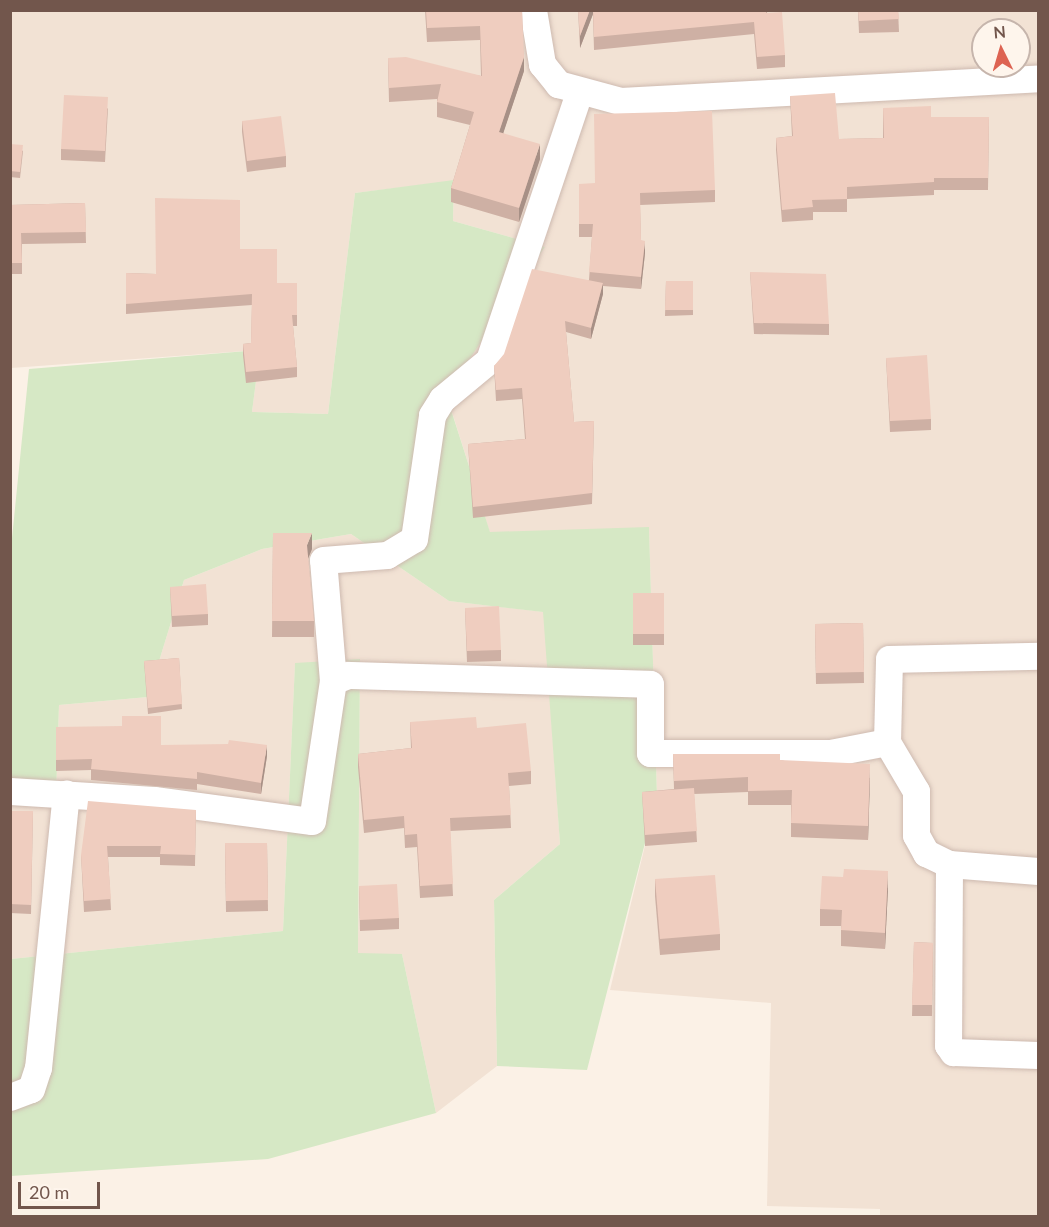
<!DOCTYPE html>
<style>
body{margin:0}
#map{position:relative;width:1049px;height:1227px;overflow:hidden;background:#fbf1e6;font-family:Lato,sans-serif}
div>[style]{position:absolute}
.residential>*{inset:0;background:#f2e2d4}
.green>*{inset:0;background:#d6e8c5}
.roads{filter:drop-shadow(0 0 2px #cebab0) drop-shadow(0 0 2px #cebab0)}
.minor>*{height:27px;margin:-13.5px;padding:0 13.5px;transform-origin:13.5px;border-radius:13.5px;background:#fff}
.wall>*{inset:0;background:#ceb0a4}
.shaded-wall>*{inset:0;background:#a79086}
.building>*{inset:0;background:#efcdbf}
span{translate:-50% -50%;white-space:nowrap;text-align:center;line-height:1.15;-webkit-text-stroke:4.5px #fef5ec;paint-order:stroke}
.frame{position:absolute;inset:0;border:12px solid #72564c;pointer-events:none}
.north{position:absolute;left:971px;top:18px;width:60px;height:60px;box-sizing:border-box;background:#fef5ec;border:2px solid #c6b5ac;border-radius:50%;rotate:355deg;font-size:16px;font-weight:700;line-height:24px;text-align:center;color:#72564c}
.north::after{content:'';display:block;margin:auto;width:21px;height:27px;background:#dd6352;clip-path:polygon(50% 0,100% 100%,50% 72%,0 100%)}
.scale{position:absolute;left:18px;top:1182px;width:82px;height:27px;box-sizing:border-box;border:3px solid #72564c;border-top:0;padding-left:8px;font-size:18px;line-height:21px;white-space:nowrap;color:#72564c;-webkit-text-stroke:4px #fef5ec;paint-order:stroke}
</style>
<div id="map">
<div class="residential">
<div style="clip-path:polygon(evenodd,10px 11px,1038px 11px,1038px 1216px,880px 1216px,880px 1209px,767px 1206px,771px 1003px,610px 990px,657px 796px,649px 528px,490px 533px,446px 393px,545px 247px,453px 221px,454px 181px,355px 193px,328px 414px,252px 412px,260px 350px,11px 368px,10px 11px,983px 30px,1019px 30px,1019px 66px,983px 66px,983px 30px)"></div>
<div style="clip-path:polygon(351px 534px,449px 601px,544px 612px,560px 844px,494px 900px,497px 1066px,436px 1113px,402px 954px,358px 954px,360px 659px,295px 664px,283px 931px,11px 959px,10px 801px,56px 797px,59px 705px,148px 697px,184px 580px,262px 549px)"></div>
</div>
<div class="green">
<div style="clip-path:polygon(454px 180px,453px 221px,545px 247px,446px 394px,490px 532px,649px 527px,657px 796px,587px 1070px,497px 1066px,494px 900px,560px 844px,543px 612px,449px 601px,351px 534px,262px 549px,184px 580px,148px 697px,59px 705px,56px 797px,11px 801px,10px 558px,29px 369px,260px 350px,252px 412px,328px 414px,355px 193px)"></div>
<div style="clip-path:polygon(360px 659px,358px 953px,402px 954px,436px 1113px,268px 1159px,11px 1176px,11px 959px,283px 931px,295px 663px)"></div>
</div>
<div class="roads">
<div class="minor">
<div style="left:533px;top:10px;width:55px;rotate:80.5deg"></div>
<div style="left:542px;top:64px;width:26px;rotate:51deg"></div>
<div style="left:558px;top:84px;width:64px;rotate:15.3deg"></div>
<div style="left:620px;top:101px;width:419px;rotate:-3.1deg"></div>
<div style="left:333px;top:681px;width:121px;rotate:-94.7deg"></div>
<div style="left:323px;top:560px;width:64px;rotate:-4.5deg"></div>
<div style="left:387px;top:555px;width:31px;rotate:-31deg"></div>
<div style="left:414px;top:539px;width:125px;rotate:-81.7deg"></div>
<div style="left:432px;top:415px;width:19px;rotate:-58deg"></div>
<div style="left:442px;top:399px;width:61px;rotate:-39.7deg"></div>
<div style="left:489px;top:360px;width:283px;rotate:-71.4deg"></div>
<div style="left:887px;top:742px;width:57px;rotate:59.4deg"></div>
<div style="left:916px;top:791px;width:44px;rotate:90deg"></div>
<div style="left:916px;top:835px;width:21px;rotate:61deg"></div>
<div style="left:926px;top:853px;width:25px;rotate:26deg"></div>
<div style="left:949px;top:864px;width:89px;rotate:4.5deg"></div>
<div style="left:10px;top:791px;width:144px;rotate:3.6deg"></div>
<div style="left:154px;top:800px;width:159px;rotate:7.6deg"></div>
<div style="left:312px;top:821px;width:142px;rotate:-81.5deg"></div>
<div style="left:333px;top:681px;width:16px;rotate:-22deg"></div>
<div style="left:348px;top:675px;width:302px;rotate:1.7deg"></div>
<div style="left:650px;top:684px;width:69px;rotate:90deg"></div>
<div style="left:650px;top:753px;width:180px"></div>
<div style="left:830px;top:753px;width:58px;rotate:-10.9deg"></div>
<div style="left:887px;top:742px;width:83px;rotate:-88.6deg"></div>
<div style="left:889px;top:659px;width:149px;rotate:-1.2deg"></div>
<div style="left:949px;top:864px;width:181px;rotate:90.3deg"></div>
<div style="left:948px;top:1045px;width:9px;rotate:54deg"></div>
<div style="left:953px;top:1052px;width:85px;rotate:2deg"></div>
<div style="left:10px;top:1097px;width:22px;rotate:-21deg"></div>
<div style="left:31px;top:1089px;width:22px;rotate:-72deg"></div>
<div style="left:38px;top:1068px;width:276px;rotate:-84.2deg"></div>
</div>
</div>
<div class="wall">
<div style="clip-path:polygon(425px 10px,522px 10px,524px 71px,503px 133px,540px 159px,519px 222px,451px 202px,451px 188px,470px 125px,437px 117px,437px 99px,389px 102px,388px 58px,481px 76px,480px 40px,427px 42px)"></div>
<div style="clip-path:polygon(578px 10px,766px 10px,785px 55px,785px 67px,757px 69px,754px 34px,594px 50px,593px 14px,580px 48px)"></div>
<div style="clip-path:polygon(858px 10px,898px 10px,899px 32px,859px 33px)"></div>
<div style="clip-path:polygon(790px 96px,839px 139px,883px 138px,883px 108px,931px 117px,989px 117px,988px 190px,934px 190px,934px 195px,847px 199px,847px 212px,813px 212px,813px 220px,782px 222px,776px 150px,776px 138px,792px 136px)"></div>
<div style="clip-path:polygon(108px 108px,105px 162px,61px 160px,61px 149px)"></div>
<div style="clip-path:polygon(242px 121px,286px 156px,286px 167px,247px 172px,242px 132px)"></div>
<div style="clip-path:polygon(10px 144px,23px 151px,20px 178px,10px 177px)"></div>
<div style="clip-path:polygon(579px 184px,715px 190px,715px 202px,640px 205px,641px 240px,645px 253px,641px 289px,603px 286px,603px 294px,591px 339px,566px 332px,574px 422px,594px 421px,592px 504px,473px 518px,468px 444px,525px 439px,522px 399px,496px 401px,494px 366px,589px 280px,592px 237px,579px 237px)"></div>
<div style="clip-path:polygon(85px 203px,86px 243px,22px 244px,22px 274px,10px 274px,10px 205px)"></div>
<div style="clip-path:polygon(240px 249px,277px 283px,297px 283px,297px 326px,293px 326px,297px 367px,297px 377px,246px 383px,243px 355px,243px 344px,251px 343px,252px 305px,126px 314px,126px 273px,156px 274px)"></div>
<div style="clip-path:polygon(750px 272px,829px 324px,829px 335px,754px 334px)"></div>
<div style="clip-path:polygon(666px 281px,693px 281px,693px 315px,665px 316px)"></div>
<div style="clip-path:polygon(886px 358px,931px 419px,931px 430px,890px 432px)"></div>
<div style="clip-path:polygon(273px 533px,312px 549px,308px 559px,314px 621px,314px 637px,272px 637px)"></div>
<div style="clip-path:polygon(170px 587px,208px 614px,208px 625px,172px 627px)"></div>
<div style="clip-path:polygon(633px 593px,664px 593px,664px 645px,633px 645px)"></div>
<div style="clip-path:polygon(465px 608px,501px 650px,501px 661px,467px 662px)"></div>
<div style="clip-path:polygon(863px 623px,864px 683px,816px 684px,815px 624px)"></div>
<div style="clip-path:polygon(179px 658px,182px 709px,148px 714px,144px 661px)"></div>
<div style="clip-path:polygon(410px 722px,477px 728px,531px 771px,531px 784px,509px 786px,511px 828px,450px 831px,453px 896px,420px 898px,417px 847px,405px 848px,404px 828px,364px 833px,358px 767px,358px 754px,411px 748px)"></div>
<div style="clip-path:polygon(56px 727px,161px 745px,267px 756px,261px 794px,197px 784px,197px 790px,91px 780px,91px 770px,56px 771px)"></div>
<div style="clip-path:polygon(673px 754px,780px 760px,870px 778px,868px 840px,791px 837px,791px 805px,748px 805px,748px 792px,694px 794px,697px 842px,645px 846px,642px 792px,674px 789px)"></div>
<div style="clip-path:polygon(196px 810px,195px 866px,160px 865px,160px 857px,108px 857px,111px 910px,84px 912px,81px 855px)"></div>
<div style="clip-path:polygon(10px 811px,33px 811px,31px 914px,10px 913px)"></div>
<div style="clip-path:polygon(225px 843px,267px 843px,268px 911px,226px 912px)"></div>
<div style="clip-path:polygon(843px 877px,888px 888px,885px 949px,841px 946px,841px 926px,820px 926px,820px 909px)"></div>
<div style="clip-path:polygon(655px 879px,720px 934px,720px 950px,660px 955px,655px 896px)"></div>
<div style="clip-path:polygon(359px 886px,399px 918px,399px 929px,360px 931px)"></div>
<div style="clip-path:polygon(914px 942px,933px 943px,932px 1016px,912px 1016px)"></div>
</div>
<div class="shaded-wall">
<div style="clip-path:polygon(590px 10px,593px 10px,593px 14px,580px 48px,580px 36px)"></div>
<div style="clip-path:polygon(524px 57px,524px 71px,499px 146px,499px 132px)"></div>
<div style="clip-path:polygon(540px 144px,540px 159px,519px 222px,519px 208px)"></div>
<div style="clip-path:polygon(645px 241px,645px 253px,641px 289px,641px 277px)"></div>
<div style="clip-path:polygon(603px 283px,603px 294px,591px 339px,591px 328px)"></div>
<div style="clip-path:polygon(312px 533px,312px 549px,307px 561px,307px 545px)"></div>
<div style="clip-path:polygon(267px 745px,267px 756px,261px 794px,261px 783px)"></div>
<div style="clip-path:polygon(870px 764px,870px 778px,868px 840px,868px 826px)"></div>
<div style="clip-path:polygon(888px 871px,888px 888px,885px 949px,885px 933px)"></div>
</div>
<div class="building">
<div style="clip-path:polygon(426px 10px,522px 10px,524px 57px,499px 132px,540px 144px,519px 208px,451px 188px,474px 112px,437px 102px,441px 84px,389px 88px,388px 58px,406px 57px,482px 76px,480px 26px,427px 28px)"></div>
<div style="clip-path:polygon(578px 10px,590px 10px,580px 36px)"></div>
<div style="clip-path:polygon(593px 10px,766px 10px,766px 13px,782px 12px,785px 55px,757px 57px,754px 22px,594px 37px)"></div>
<div style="clip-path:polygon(858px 10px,898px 10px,899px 19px,859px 21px)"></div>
<div style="clip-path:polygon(835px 93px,839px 139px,884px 138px,883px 108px,931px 106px,931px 117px,989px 117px,988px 178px,934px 178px,934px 182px,847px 187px,847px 199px,812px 200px,813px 207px,782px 210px,776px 138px,793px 136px,790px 96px)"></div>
<div style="clip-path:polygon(64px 95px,108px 97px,105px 151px,61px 149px)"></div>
<div style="clip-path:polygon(712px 111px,715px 190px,640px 193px,641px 240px,645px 241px,641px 277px,589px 272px,593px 224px,579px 224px,579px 184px,595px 183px,594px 114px)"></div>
<div style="clip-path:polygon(281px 116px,286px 156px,247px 161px,242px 121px)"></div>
<div style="clip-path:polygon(10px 144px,23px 145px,20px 172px,10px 171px)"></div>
<div style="clip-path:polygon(155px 198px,240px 200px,240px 249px,277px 249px,277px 283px,297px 283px,297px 315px,292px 315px,297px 367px,246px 372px,243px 344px,251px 343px,252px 294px,126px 304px,126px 273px,156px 274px)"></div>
<div style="clip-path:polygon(85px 203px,86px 232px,21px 233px,22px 263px,10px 263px,10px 205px)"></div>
<div style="clip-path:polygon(532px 269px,603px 283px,591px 328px,565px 321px,574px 422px,594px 421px,592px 493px,473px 507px,468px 444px,526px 439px,522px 388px,496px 390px,494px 366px,504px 354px)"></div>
<div style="clip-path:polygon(750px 272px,826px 274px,829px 324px,754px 323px)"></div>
<div style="clip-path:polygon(666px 281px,693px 281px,693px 310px,665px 310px)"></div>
<div style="clip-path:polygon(927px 355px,931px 419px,890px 421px,886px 358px)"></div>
<div style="clip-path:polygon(273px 533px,312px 533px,307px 545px,314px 621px,272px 621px)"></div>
<div style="clip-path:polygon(206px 584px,208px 614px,172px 616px,170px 587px)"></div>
<div style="clip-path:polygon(633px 593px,664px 593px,664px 634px,633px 634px)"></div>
<div style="clip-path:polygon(499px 606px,501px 650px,467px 651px,465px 608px)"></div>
<div style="clip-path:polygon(863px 623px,864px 672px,816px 673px,815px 624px)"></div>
<div style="clip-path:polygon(179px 658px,182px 704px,148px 708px,144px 661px)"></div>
<div style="clip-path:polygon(122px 716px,161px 716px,161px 745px,228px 744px,229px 740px,267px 745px,261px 783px,197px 772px,197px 779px,91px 769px,92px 759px,56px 760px,56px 727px,122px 726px)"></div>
<div style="clip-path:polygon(476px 717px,477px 728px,526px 723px,531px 771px,508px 773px,511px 815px,450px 818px,453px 884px,420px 886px,417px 834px,405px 835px,404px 816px,364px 820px,358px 754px,412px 748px,410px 722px)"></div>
<div style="clip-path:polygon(673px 754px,780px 754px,780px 760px,870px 764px,868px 826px,791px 823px,792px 790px,748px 791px,748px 777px,674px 781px)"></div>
<div style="clip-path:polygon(694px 788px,697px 831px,645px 835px,642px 792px)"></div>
<div style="clip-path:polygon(88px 801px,196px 810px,195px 855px,160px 854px,161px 846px,107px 846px,111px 899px,84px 901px,81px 855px)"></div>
<div style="clip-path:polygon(10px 811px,33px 811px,31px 905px,10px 904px)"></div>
<div style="clip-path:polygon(225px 843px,267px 843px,268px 900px,226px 901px)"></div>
<div style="clip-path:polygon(844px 869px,888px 871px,885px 933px,841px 930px,842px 910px,820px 909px,822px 876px,843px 877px)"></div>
<div style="clip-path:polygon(715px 875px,720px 934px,660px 939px,655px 879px)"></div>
<div style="clip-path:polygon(397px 884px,399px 918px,360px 920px,359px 886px)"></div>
<div style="clip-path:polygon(914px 942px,933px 943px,932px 1005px,912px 1005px)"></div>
</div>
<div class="frame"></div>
<div class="north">N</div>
<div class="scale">20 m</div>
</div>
